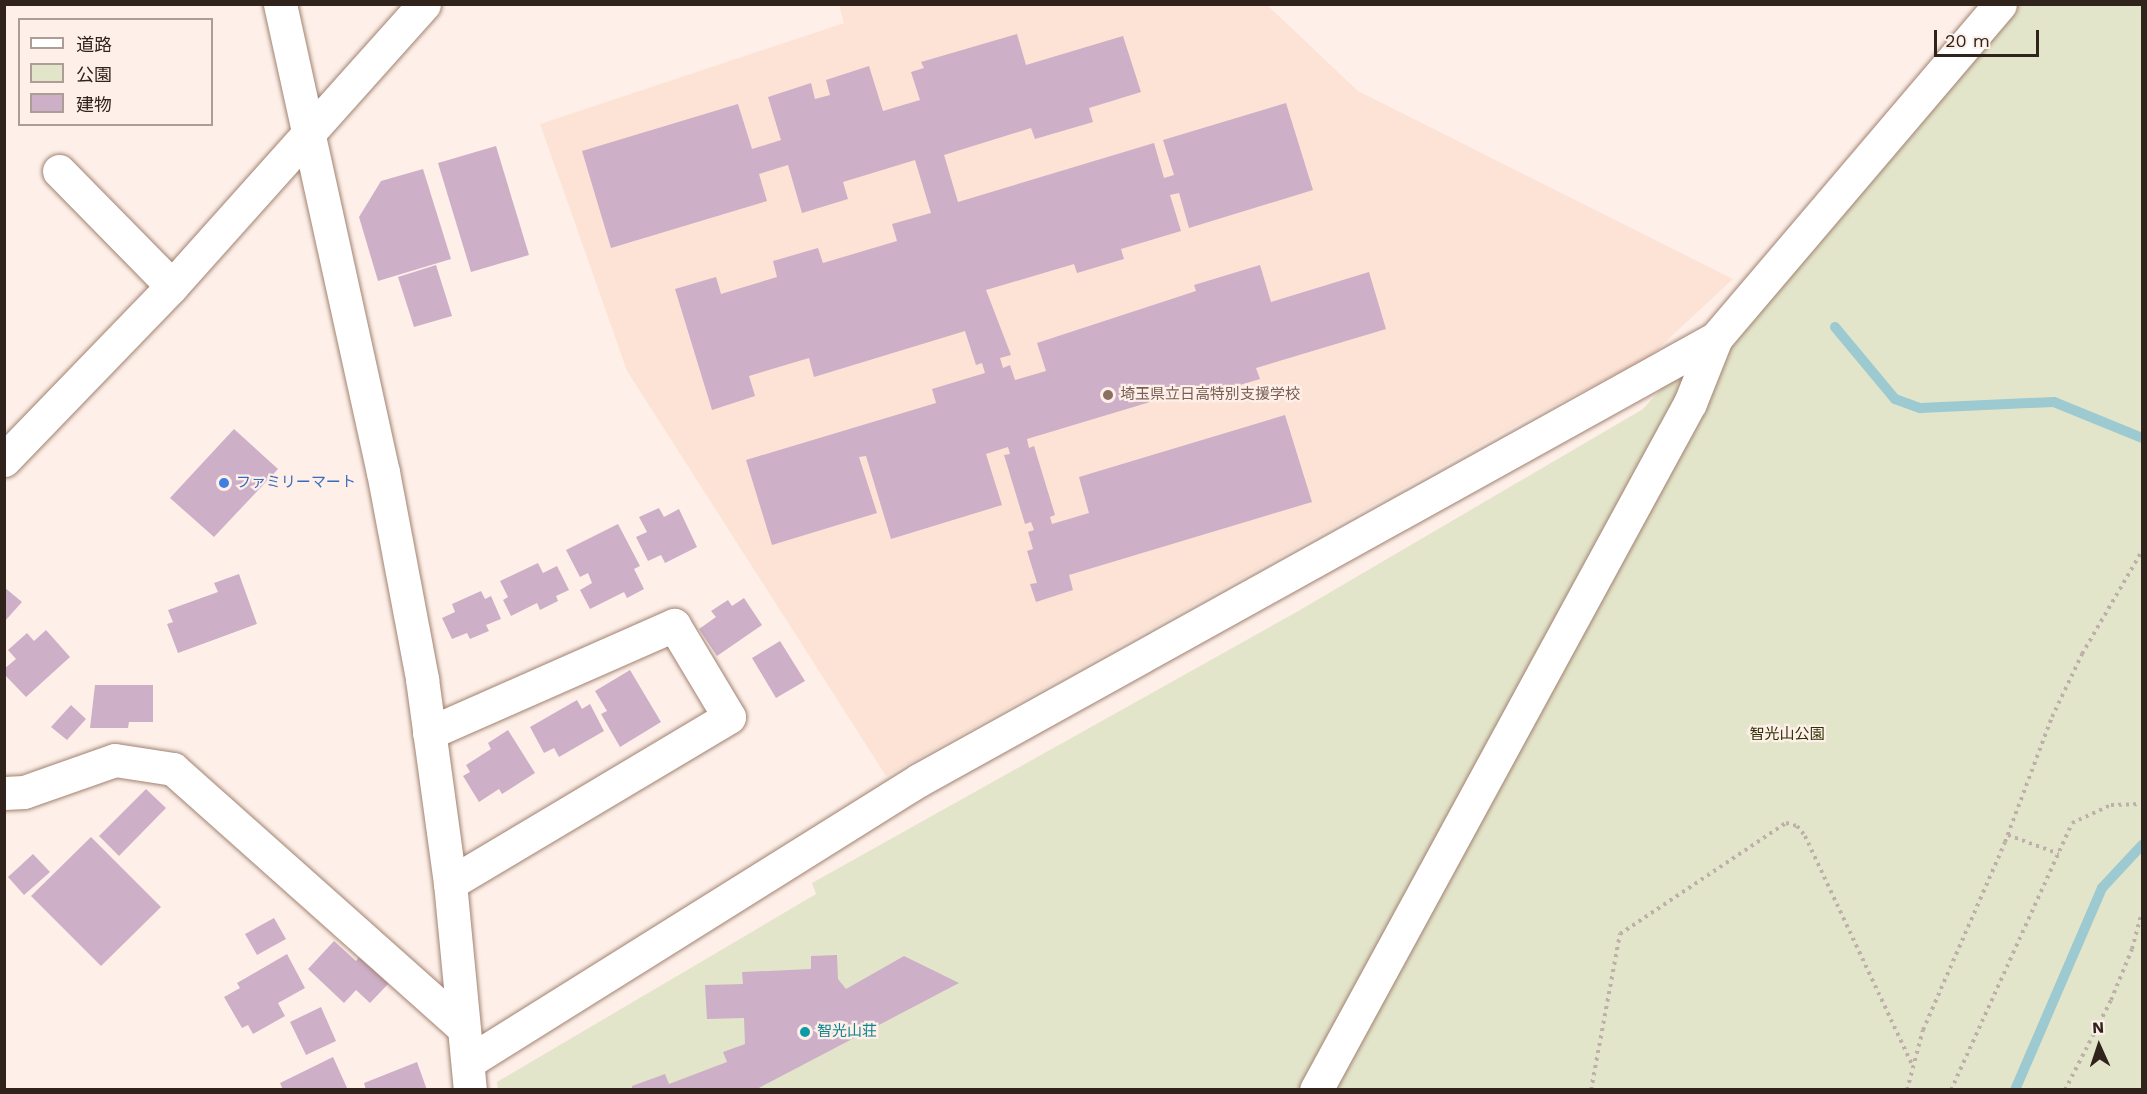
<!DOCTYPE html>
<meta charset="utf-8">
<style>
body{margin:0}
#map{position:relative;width:2147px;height:1094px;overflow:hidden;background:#fef0e9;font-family:"Work Sans","Noto Sans JP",sans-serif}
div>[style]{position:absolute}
.built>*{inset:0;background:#fce3d5}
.green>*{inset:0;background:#e3e5cb}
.stream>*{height:10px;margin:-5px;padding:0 5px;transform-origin:5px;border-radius:5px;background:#9ccad0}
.building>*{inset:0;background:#cdafc8}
.path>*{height:4px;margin-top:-2px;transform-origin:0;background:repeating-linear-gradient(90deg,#beb0a9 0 3px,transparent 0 7.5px)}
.roads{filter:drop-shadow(0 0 2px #a18271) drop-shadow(0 0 2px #a18271)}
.minor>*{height:33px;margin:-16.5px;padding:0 16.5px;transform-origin:16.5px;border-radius:16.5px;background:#fff}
.dots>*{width:16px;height:16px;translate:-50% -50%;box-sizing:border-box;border:3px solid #fef0e9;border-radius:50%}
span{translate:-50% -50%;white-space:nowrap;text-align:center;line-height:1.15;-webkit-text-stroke:4.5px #fef0e9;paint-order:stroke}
.education-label{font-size:15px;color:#785e54}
.left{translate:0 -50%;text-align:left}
.shop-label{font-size:15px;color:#366cbe}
.park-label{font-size:15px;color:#2f3003}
.culture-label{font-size:15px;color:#0d838f}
.frame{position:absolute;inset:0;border:6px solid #30231c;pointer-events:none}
.legend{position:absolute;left:18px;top:18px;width:195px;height:108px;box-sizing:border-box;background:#fef0e9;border:2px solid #ac9e97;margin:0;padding:8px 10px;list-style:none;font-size:18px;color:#30231c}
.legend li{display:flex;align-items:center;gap:12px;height:30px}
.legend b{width:30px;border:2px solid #ac9e97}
.north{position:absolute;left:2069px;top:1016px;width:60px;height:60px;-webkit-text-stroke:4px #fef0e9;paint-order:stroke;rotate:357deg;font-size:16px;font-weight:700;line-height:24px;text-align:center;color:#30231c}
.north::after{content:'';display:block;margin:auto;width:21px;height:27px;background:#30231c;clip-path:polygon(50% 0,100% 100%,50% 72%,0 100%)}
.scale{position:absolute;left:1934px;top:30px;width:105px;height:27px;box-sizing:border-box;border:3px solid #30231c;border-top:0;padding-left:8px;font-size:18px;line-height:21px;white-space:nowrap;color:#30231c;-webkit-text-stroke:4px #fef0e9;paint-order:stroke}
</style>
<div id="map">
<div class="built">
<div style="clip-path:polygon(839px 5px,1267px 5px,1358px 91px,1733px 279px,1648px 358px,1527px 419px,886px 776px,627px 371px,540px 124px,844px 23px)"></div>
</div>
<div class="green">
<div style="clip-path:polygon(2009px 5px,2142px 5px,2142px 1089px,498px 1090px,497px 1082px,816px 894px,812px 883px,1293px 614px,1643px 409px)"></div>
</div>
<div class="stream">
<div style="left:1835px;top:327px;width:94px;rotate:50.2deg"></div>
<div style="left:1895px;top:399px;width:27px;rotate:20deg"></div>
<div style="left:1920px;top:408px;width:134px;rotate:-2.6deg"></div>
<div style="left:2054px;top:402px;width:95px;rotate:22.2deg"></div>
<div style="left:2015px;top:1090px;width:220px;rotate:-66.7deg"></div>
<div style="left:2102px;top:888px;width:59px;rotate:-47.1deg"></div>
</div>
<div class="building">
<div style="clip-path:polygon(1017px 34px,1026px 65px,1123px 36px,1141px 92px,1089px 108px,1093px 122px,1035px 139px,1031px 128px,944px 155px,958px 202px,1154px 143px,1164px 178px,1174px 175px,1163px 140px,1286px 103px,1313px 190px,1189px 228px,1179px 193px,1170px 195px,1181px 231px,1121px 249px,1124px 259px,1077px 273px,1074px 264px,986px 290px,1011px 355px,1000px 358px,1003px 368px,1010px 365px,1015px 380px,1046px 371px,1037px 343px,1196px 291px,1194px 285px,1260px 265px,1271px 302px,1369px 272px,1386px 329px,1256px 368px,1260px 379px,1203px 396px,1200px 387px,1027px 439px,1029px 448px,1034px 446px,1055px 515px,1050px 517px,1052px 524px,1089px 513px,1079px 477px,1285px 415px,1312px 502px,1069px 575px,1073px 590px,1036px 602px,1030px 584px,1037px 583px,1027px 551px,1033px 549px,1028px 532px,1034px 530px,1031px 522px,1025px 524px,1004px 455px,1010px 454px,1008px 447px,986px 454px,1002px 505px,891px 539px,866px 456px,859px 457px,877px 513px,772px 545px,746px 460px,936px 403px,932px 389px,985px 373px,982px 363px,976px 365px,965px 331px,814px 377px,809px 358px,749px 376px,755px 396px,712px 410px,675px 289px,716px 277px,721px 294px,777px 277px,773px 261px,818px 248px,823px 263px,897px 241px,892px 224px,931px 213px,915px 160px,843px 182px,848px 199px,802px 213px,788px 165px,759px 174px,767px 201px,611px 248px,582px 151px,738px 104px,752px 149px,781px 140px,768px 97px,811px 83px,815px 99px,830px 95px,826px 80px,869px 66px,883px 111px,920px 100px,911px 72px,924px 68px,921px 62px)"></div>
<div style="clip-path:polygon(496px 146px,529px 255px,471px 272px,438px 163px)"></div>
<div style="clip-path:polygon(423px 169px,451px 259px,378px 281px,359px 217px,381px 181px)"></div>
<div style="clip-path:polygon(436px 265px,452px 316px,414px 327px,398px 277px)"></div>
<div style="clip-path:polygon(234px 429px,278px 469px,214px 537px,170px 498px)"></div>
<div style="clip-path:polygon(659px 508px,664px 517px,679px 509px,697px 547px,665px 563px,661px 555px,648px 561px,636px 537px,647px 532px,639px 517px)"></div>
<div style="clip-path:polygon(618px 524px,640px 566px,634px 569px,644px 589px,627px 598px,624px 592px,590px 609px,580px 590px,592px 583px,588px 573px,580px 577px,566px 550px)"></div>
<div style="clip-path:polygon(538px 563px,543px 573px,557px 566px,569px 590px,556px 596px,558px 601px,540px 610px,537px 603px,511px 616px,503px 600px,508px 597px,500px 581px)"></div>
<div style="clip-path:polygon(239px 574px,257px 624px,178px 653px,167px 624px,173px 622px,168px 610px,218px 592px,214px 583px)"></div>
<div style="clip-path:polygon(4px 587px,22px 602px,4px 622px)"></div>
<div style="clip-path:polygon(481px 591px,485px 599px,491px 596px,501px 619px,486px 625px,489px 631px,470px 639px,467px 633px,452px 639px,442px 618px,455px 612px,452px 604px)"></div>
<div style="clip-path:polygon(744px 598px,762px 625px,717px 656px,699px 629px,716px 617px,711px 611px,728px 600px,732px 606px)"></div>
<div style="clip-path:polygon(46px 630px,70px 657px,26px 697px,4px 674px,4px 669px,16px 659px,8px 650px,27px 633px,34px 641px)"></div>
<div style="clip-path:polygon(780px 641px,805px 681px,776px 698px,752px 658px)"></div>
<div style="clip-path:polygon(630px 670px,661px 722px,620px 747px,601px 714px,607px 711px,595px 691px)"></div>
<div style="clip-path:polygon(95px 685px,153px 685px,153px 722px,129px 722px,128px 728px,90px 728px)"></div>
<div style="clip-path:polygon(577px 700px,582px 709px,590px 704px,604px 731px,559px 757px,554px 748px,544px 753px,530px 727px)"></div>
<div style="clip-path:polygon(71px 705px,86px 719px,67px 740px,51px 727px)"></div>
<div style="clip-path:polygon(508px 730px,535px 773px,502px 794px,499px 789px,479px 802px,463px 776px,470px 772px,466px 765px,491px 749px,488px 743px)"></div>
<div style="clip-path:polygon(146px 789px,166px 808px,119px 856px,99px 836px)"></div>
<div style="clip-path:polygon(91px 837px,161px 907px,101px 966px,31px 896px)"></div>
<div style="clip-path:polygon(33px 854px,50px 872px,24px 895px,8px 877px)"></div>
<div style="clip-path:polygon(274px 918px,286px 939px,257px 955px,245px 934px)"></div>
<div style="clip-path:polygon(334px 941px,356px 961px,360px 956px,389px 983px,370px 1003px,356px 990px,344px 1003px,308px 969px)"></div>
<div style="clip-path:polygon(287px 954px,305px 988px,278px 1003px,285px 1016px,253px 1034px,248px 1025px,242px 1028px,224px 997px,240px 988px,237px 983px)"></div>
<div style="clip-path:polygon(837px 955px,838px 979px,846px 989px,904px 956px,959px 983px,755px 1090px,632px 1090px,632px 1086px,665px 1074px,669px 1084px,727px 1062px,723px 1052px,745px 1044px,744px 1018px,707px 1019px,705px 985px,743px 984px,742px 972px,811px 969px,811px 956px)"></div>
<div style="clip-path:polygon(321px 1007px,336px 1041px,306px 1055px,290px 1022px)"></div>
<div style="clip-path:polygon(333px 1057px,348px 1090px,283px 1090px,280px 1083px)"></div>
<div style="clip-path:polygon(417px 1062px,427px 1090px,366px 1090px,364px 1083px)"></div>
</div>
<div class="path">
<div style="left:2008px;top:835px;width:54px;rotate:20.4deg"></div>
<div style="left:1591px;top:1090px;width:159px;rotate:-79.5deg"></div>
<div style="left:1620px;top:934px;width:200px;rotate:-33.8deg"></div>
<div style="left:1786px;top:823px;width:11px;rotate:15deg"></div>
<div style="left:1797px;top:826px;width:13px;rotate:51deg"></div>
<div style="left:1805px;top:836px;width:255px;rotate:64.9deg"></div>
<div style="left:1907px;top:1090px;width:62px;rotate:-75.1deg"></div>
<div style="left:1923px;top:1030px;width:205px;rotate:-66.4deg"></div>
<div style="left:2005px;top:842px;width:134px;rotate:-69.4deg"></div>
<div style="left:2052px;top:717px;width:70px;rotate:-64.5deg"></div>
<div style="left:2082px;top:654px;width:119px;rotate:-59.8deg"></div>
<div style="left:1951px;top:1090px;width:293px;rotate:-65.6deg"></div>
<div style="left:2072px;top:823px;width:43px;rotate:-24.8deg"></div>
<div style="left:2111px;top:805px;width:31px;rotate:-2deg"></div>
<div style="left:2065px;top:1090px;width:101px;rotate:-62.9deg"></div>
<div style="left:2111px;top:1000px;width:55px;rotate:-67.6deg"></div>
<div style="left:2132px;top:949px;width:38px;rotate:-75deg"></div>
</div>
<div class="roads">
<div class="minor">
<div style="left:280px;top:4px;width:479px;rotate:77.6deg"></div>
<div style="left:383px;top:472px;width:211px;rotate:79.3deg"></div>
<div style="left:422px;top:679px;width:206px;rotate:82.2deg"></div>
<div style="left:450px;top:883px;width:208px;rotate:84.5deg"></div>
<div style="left:59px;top:171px;width:161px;rotate:45.5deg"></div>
<div style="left:4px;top:460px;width:242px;rotate:-46deg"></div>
<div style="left:172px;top:286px;width:378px;rotate:-48.2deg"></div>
<div style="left:429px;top:733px;width:268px;rotate:-23.8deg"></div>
<div style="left:674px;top:625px;width:107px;rotate:59.1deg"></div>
<div style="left:729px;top:717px;width:325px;rotate:149.2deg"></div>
<div style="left:4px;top:793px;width:20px;rotate:-3deg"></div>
<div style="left:24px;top:792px;width:96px;rotate:-19.4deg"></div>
<div style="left:115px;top:760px;width:59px;rotate:8.8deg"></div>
<div style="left:173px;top:769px;width:388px;rotate:41.7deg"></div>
<div style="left:468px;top:1062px;width:532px;rotate:-32.02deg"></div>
<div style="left:919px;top:780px;width:911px;rotate:-29.01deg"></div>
<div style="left:1716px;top:338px;width:438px;rotate:-49.6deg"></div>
<div style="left:1316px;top:1090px;width:782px;rotate:-61.44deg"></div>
<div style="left:1690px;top:403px;width:70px;rotate:-68.2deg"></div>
</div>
</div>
<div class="dots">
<div style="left:1108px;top:395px;background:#8d6e63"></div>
<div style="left:224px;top:483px;background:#3f7fe0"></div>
<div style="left:805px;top:1032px;background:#0f9aa8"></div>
</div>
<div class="education-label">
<span class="left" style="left:1120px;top:395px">埼玉県立日高特別支援学校</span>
</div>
<div class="shop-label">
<span class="left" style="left:236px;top:483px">ファミリーマート</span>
</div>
<div class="park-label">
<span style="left:1787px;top:735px">智光山公園</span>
</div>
<div class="culture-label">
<span class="left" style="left:817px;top:1032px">智光山荘</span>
</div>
<div class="frame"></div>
<ul class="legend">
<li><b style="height:8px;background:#fff"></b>道路</li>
<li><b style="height:16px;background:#e3e5cb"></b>公園</li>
<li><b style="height:16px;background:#cdafc8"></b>建物</li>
</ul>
<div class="north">N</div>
<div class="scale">20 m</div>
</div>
